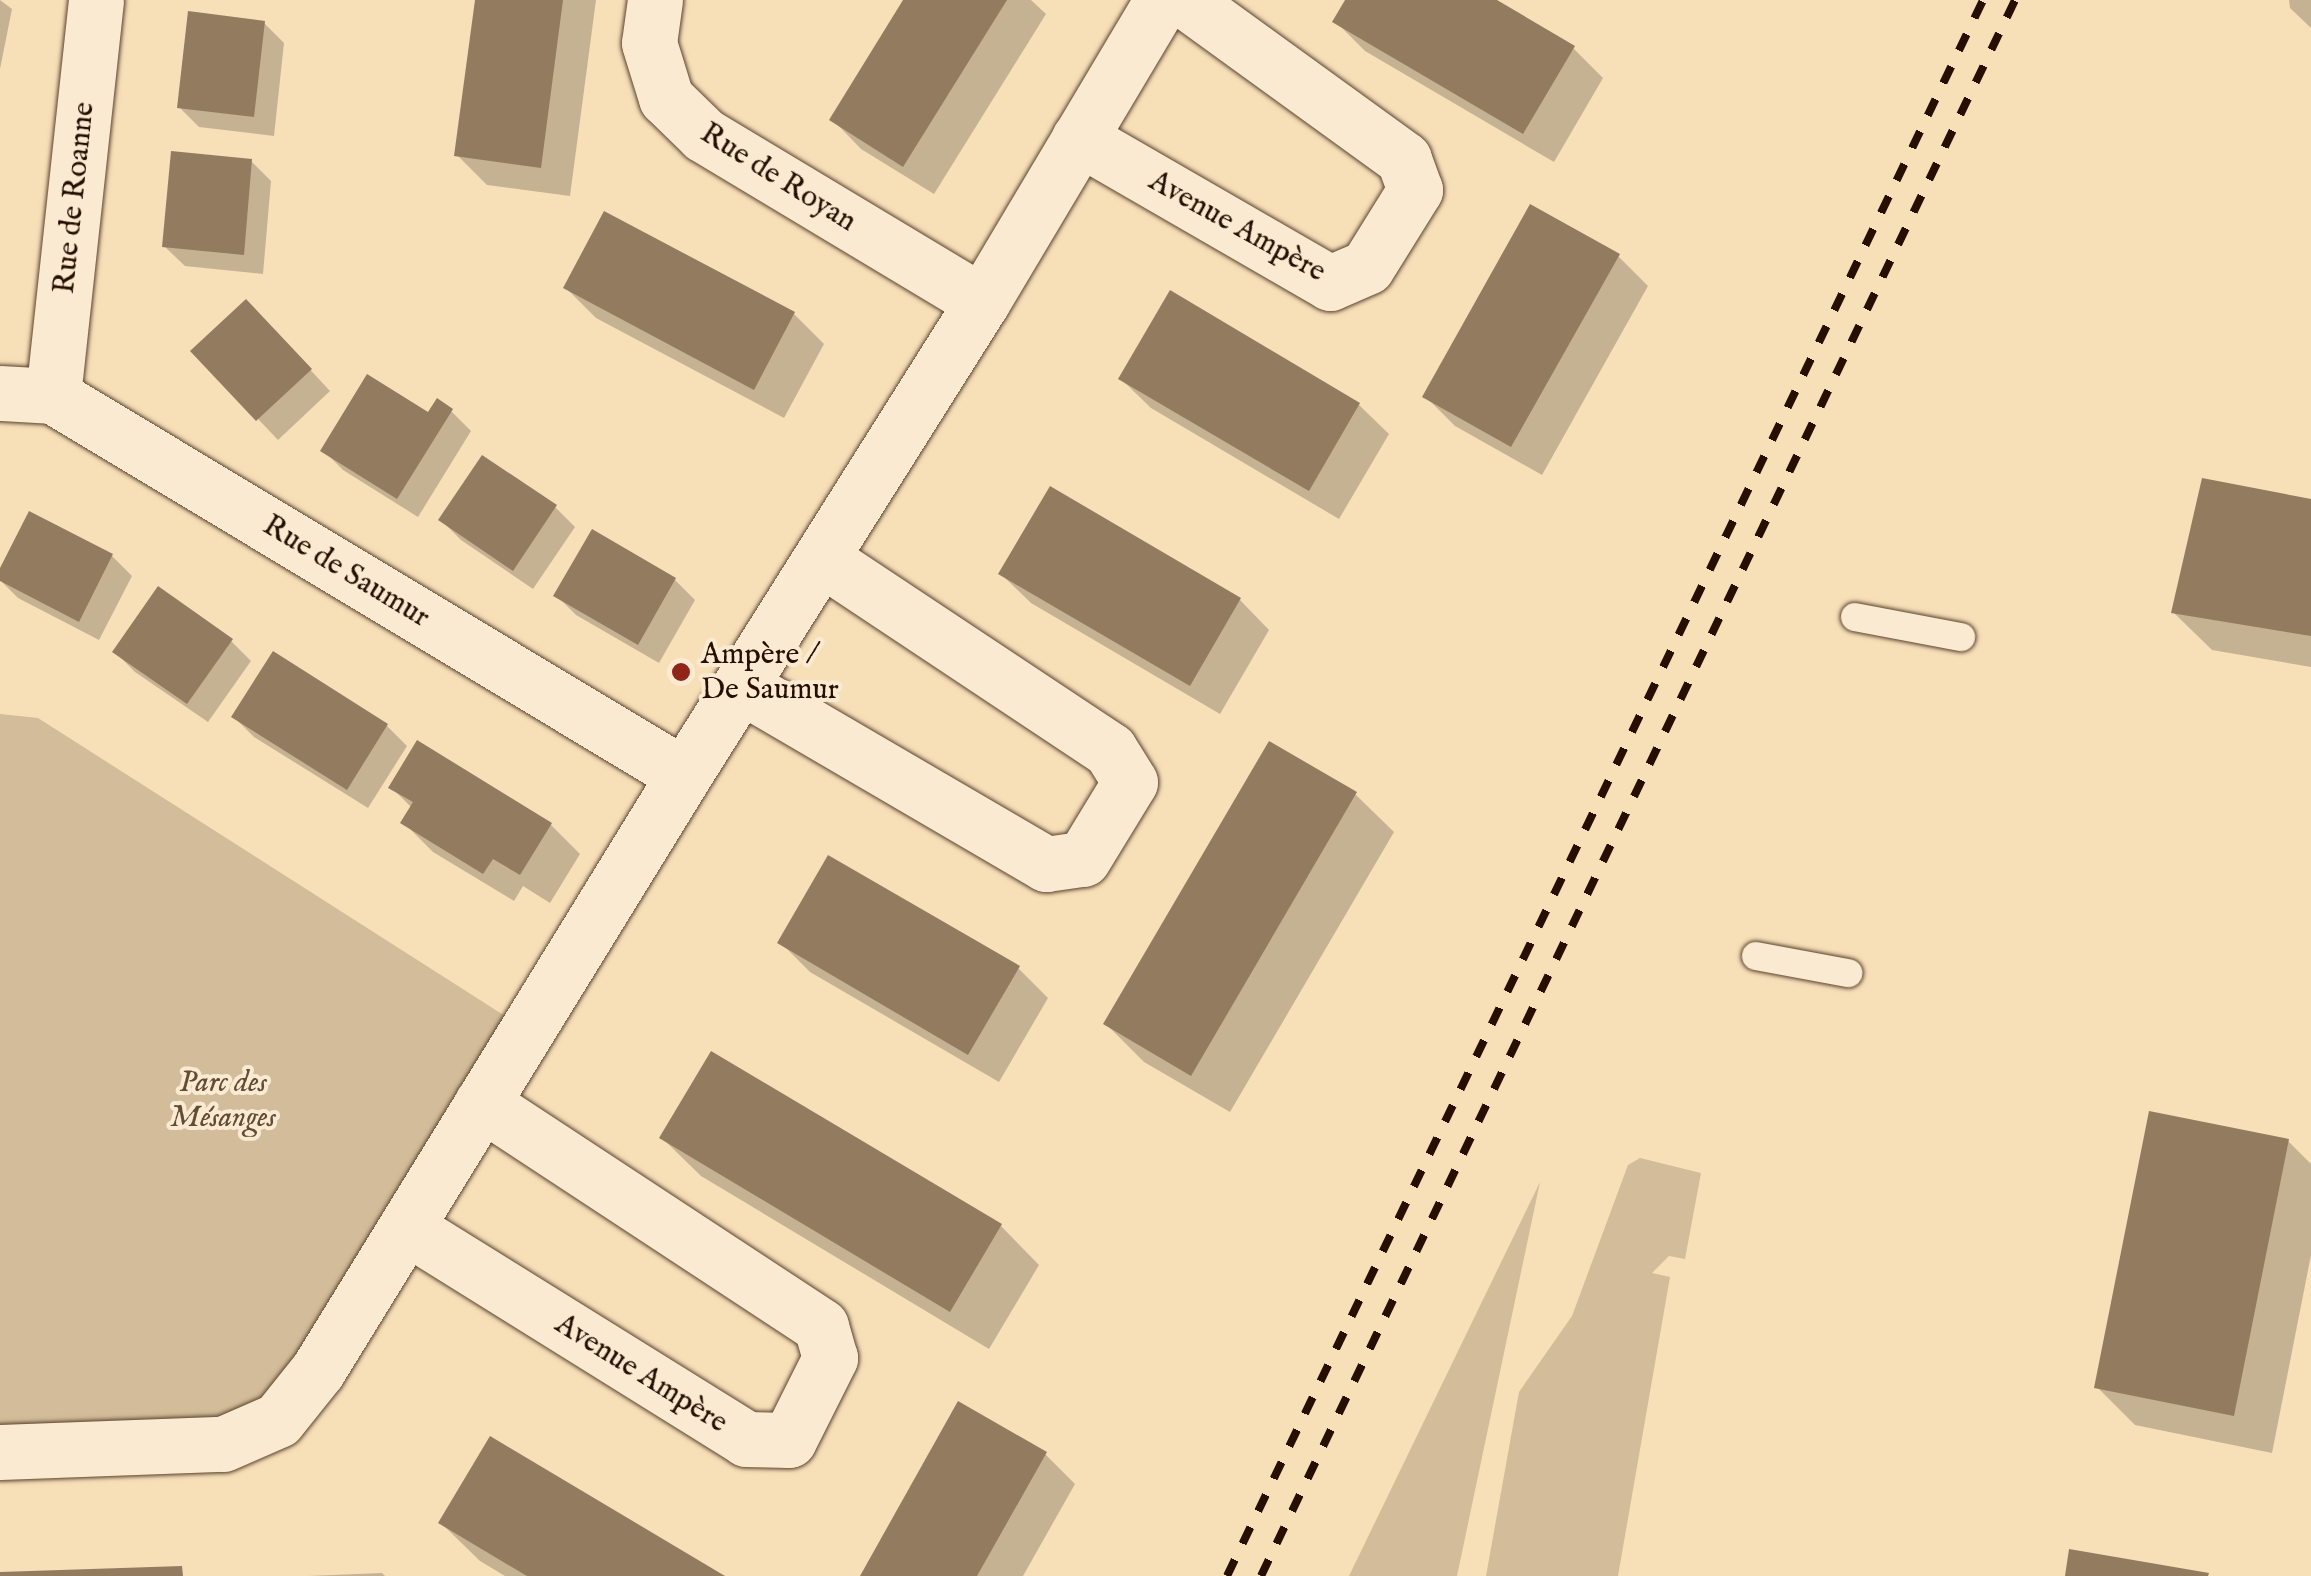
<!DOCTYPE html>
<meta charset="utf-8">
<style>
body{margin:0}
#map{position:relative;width:2311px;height:1576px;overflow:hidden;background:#f7dfb8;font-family:"IM FELL English",serif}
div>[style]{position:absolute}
.green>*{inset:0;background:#d3bc99}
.shadow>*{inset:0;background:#0003}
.building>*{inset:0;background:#937b60}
.roads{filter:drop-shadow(0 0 2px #5a432e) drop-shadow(0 0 2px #5a432e)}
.service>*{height:28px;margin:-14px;padding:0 14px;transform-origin:14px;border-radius:14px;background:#faead1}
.minor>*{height:55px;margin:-27.5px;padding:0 27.5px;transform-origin:27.5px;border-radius:27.5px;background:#faead1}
.rail>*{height:8px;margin-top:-4px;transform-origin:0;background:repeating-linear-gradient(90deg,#260f00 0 18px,transparent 0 36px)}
.dots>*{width:28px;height:28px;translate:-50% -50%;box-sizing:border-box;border:5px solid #faead1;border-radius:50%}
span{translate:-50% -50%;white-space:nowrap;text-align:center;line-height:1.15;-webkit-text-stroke:8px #faead1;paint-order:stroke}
.street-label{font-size:30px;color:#260f00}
.poi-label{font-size:30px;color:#260f00}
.left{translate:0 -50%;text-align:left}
.park-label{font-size:30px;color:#634c36;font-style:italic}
</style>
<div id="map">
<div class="green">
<div style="clip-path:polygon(0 714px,38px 718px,527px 1030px,278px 1420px,0 1452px)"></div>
<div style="clip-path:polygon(1640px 1158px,1701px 1173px,1685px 1259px,1669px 1256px,1652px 1273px,1670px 1277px,1618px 1576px,1486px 1576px,1519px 1392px,1572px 1316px,1628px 1165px)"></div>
<div style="clip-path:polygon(1540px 1182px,1457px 1576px,1349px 1576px)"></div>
</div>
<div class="shadow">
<div style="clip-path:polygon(0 0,12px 9px,0 69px)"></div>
<div style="clip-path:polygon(478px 0,596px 0,570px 196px,487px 185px,457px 155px)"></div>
<div style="clip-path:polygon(906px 0,1031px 0,1046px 14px,934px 194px,861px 149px,832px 119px)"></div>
<div style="clip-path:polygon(1348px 0,1492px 0,1573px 48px,1603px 78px,1554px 162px,1365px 51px,1335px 21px)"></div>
<div style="clip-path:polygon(2289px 0,2311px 0,2311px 28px,2290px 8px)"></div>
<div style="clip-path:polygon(264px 23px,284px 43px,274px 136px,199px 127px,179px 107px)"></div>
<div style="clip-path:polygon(251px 161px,271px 181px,263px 274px,185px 266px,164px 246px)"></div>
<div style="clip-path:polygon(605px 214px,794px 314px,824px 344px,784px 418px,596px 318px,566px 288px)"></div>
<div style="clip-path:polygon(1618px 256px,1648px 286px,1542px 475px,1455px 426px,1425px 396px)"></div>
<div style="clip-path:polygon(266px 322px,330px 391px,278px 440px,193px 351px)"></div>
<div style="clip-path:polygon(1121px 379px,1359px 405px,1389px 434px,1339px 519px,1151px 408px)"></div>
<div style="clip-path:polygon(451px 411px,471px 431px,418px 517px,343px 470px,323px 450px)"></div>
<div style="clip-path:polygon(2311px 501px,2311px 667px,2212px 650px,2173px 612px)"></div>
<div style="clip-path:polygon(555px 507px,575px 527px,533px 589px,461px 540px,441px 520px)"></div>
<div style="clip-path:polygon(112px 556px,132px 576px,99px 640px,18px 598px,0 580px,0 573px)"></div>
<div style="clip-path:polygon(1001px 574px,1240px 600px,1269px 630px,1220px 714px,1031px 603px)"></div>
<div style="clip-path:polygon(675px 580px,695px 600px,659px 663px,576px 615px,556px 595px)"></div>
<div style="clip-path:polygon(231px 641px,251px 661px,208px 722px,135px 672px,115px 652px)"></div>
<div style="clip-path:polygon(273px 655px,387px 726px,407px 746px,368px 808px,254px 737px,234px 717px)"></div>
<div style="clip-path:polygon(391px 787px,551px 825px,580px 854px,550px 903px,523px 886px,514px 901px,433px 852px,404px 823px,412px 808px)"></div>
<div style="clip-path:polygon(1355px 794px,1394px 832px,1230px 1112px,1144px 1062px,1106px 1024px)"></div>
<div style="clip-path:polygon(780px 942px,1018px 968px,1048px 998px,999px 1082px,810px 972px)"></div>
<div style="clip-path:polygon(712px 1054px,1001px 1226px,1039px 1265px,989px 1349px,701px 1176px,662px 1138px)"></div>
<div style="clip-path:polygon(2288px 1141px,2311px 1164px,2311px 1255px,2272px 1453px,2135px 1425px,2097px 1387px)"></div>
<div style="clip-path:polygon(1045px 1454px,1075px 1484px,1023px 1576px,863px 1576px)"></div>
<div style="clip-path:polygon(441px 1523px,720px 1576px,505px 1576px,480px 1561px)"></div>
<div style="clip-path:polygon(382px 1573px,385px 1576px,308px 1576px)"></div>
</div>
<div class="building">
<div style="clip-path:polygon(475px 0,563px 0,541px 168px,454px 156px)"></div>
<div style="clip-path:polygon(903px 0,1007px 0,903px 167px,829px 120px)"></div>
<div style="clip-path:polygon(1345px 0,1497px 0,1575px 46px,1523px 134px,1332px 22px)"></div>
<div style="clip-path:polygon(188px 11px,265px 21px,254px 117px,177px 108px)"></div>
<div style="clip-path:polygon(171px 151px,252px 159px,244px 255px,162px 247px)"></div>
<div style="clip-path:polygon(1530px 204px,1620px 254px,1511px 447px,1422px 397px)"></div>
<div style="clip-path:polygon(604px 211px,795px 312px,754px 390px,563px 288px)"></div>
<div style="clip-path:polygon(1170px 290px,1360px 403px,1309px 491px,1118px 379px)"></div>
<div style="clip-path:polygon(246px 299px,312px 369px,256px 421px,190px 351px)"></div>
<div style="clip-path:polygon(367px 374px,428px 412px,437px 398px,453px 409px,397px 499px,320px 451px)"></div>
<div style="clip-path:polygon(482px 455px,557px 505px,513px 571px,438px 520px)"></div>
<div style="clip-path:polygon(2202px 478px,2311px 499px,2311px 636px,2171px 613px)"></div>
<div style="clip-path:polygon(1050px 486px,1241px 598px,1190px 686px,998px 574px)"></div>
<div style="clip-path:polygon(29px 511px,113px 554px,79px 622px,0 581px,0 568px)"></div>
<div style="clip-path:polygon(592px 529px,676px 578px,638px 645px,553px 596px)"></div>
<div style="clip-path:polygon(158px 586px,233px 639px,187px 704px,112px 652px)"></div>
<div style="clip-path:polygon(273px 651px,388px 724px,347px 790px,231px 717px)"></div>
<div style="clip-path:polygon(417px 740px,552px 823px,520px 875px,493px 859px,483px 874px,400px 823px,413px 802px,388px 788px)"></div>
<div style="clip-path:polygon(1269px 741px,1357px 792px,1191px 1076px,1103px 1024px)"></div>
<div style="clip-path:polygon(828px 855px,1020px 966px,968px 1055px,777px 943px)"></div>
<div style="clip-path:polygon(711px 1051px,1002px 1224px,950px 1312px,659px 1138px)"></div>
<div style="clip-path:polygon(2149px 1111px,2289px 1139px,2234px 1416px,2094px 1388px)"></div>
<div style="clip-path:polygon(958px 1401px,1047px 1452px,977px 1576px,860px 1576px)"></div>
<div style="clip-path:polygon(490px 1436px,725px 1576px,527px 1576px,438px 1523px)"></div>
<div style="clip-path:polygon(2069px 1549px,2209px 1573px,2208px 1576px,2065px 1576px)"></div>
<div style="clip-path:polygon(182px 1566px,183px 1576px,0 1576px,0 1572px)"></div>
</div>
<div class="roads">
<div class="service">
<div style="left:1855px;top:617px;width:108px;rotate:10.7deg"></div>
<div style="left:1756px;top:956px;width:94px;rotate:10.5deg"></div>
</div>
<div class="minor">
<div style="left:655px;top:0;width:43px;rotate:97.9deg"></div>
<div style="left:649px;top:43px;width:58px;rotate:72.8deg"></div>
<div style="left:666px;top:98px;width:53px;rotate:44.2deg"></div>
<div style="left:704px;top:135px;width:324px;rotate:31deg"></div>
<div style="left:1079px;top:138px;width:290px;rotate:30deg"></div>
<div style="left:1330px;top:283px;width:40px;rotate:-23.4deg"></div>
<div style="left:1367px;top:267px;width:91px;rotate:-58.1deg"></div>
<div style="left:1415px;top:190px;width:33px;rotate:-110deg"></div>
<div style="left:1404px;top:159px;width:271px;rotate:-144.1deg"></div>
<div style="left:0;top:393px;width:53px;rotate:3.2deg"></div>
<div style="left:53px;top:396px;width:736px;rotate:30.99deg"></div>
<div style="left:53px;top:396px;width:398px;rotate:-83.8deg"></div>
<div style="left:743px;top:687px;width:351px;rotate:30.3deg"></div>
<div style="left:1046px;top:864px;width:37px;rotate:-8deg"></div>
<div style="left:1083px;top:859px;width:90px;rotate:-58.6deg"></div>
<div style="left:1130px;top:782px;width:38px;rotate:-122deg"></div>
<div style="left:1110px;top:750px;width:345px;rotate:-146.4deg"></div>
<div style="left:406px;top:1227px;width:401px;rotate:31.9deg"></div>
<div style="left:746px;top:1439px;width:43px;rotate:1.3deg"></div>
<div style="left:789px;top:1440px;width:92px;rotate:-63.4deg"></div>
<div style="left:830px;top:1358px;width:33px;rotate:-106deg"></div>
<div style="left:821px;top:1326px;width:406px;rotate:-146.7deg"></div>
<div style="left:0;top:1452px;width:223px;rotate:-2.1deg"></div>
<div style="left:223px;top:1444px;width:60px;rotate:-23.6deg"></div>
<div style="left:278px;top:1420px;width:64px;rotate:-51.3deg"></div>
<div style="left:318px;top:1370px;width:699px;rotate:-58.4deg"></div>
<div style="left:684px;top:775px;width:559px;rotate:-57.79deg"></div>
<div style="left:982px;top:302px;width:352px;rotate:-59.2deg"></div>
</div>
</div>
<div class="rail">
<div style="left:1227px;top:1576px;width:1748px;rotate:-64.37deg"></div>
<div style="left:1261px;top:1576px;width:1747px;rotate:-64.43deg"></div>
</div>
<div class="dots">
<div style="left:681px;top:672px;background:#8f2418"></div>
</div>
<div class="street-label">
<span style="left:778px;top:178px;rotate:32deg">Rue de Royan</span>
<span style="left:75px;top:198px;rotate:-84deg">Rue de Roanne</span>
<span style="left:1237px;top:227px;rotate:29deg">Avenue Ampère</span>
<span style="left:346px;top:572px;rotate:31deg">Rue de Saumur</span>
<span style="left:641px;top:1374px;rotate:32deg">Avenue Ampère</span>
</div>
<div class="poi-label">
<span class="left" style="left:701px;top:672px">Ampère /<br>De Saumur</span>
</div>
<div class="park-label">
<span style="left:223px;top:1100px">Parc des<br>Mésanges</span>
</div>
</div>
